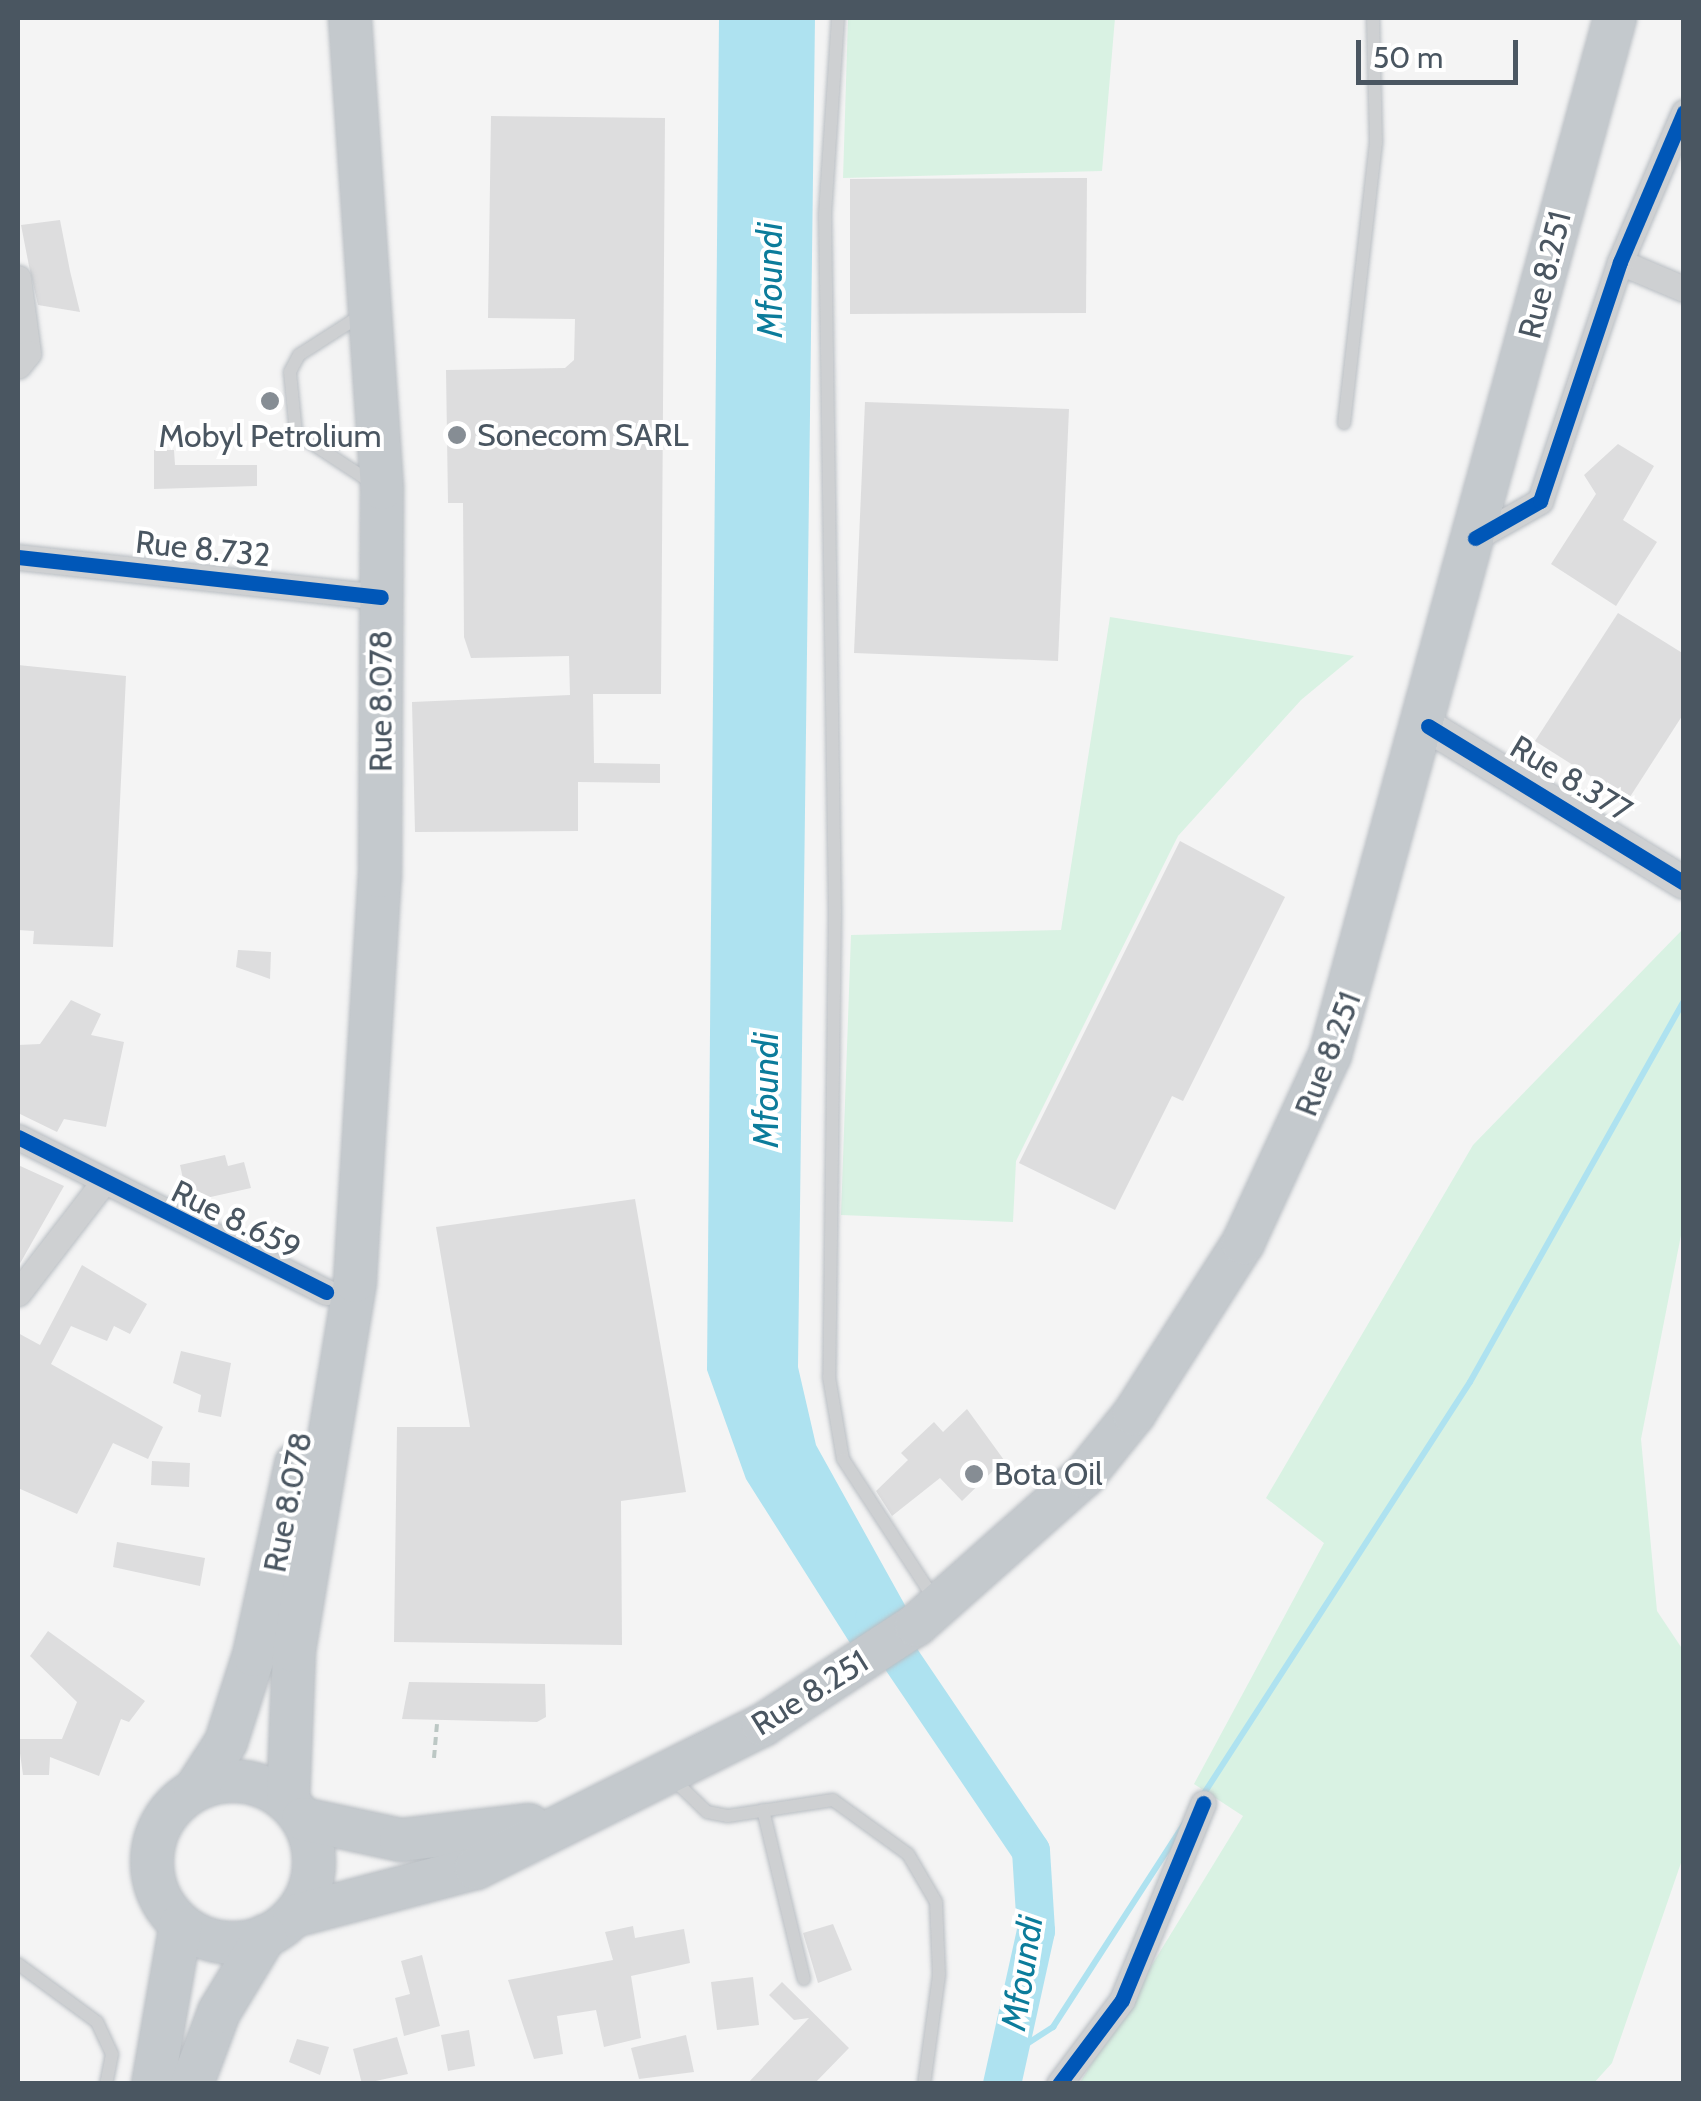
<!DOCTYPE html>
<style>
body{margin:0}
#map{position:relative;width:1701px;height:2101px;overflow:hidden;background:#f4f4f4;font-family:Cabin,sans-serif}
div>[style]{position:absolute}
.green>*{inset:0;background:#d9f2e3}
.water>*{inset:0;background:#aee2f0}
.stream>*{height:6px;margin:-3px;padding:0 3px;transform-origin:3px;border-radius:3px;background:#aee2f0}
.river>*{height:38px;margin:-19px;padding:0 19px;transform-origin:19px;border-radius:19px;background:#aee2f0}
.building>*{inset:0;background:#ddddde}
.path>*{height:4px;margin-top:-2px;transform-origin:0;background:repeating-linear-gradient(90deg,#bcc7c4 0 8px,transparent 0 13px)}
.roads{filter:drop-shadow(0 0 2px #b9bec3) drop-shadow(0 0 2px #b9bec3)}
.service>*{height:12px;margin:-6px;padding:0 6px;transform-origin:6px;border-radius:6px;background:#ced0d2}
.minor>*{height:25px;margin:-12.5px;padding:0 12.5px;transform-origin:12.5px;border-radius:12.5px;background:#ced0d2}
.tertiary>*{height:32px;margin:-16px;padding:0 16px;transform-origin:16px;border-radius:16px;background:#ced0d2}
.trunk>*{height:42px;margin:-21px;padding:0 21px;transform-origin:21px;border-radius:21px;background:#c4c9cd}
.trunk>.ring{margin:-21px;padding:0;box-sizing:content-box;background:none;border:42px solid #c4c9cd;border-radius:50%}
.cycleway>*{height:15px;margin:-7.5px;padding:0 7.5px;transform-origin:7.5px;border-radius:7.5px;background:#0057b8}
.dots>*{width:28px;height:28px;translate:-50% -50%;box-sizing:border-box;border:5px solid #fff;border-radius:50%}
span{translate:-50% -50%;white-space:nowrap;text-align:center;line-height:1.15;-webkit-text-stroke:8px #fff;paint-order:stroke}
.street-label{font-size:32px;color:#4a5661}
.poi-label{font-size:32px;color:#4a5661}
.left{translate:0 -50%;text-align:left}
.water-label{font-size:35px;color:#0c7c9b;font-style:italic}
.frame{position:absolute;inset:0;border:20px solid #4a5661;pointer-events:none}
.scale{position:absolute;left:1356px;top:40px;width:162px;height:45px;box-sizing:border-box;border:5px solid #4a5661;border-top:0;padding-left:12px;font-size:30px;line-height:35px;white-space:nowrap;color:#4a5661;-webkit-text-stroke:8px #fff;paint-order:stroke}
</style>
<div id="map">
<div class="green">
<div style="clip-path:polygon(848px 18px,1115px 18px,1102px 171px,843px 178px)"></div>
<div style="clip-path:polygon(1110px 617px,1354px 656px,1301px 700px,1178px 836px,1016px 1161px,1013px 1222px,841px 1215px,851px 935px,1061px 930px)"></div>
<div style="clip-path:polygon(1683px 929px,1683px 1225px,1641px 1439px,1657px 1611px,1683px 1650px,1683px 1857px,1612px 2063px,1593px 2084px,1079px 2084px,1243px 1816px,1194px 1784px,1324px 1543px,1266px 1498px,1473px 1145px)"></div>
</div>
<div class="water">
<div style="clip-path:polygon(719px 18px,815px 18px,798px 1367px,816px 1445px,916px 1625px,862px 1662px,746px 1479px,707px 1370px)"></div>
</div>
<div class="stream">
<div style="left:1008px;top:2056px;width:54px;rotate:-32.8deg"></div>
<div style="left:1053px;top:2027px;width:768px;rotate:-57.12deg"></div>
<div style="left:1470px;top:1382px;width:437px;rotate:-60.7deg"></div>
</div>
<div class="river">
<div style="left:874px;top:1619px;width:280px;rotate:55.9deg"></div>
<div style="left:1031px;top:1851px;width:80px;rotate:86.4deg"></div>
<div style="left:1036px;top:1931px;width:157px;rotate:102.5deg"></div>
</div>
<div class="building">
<div style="clip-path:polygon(491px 116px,665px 118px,661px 694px,593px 694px,594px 763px,660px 764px,660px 783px,578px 782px,578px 831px,415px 832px,412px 702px,570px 695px,569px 656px,471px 658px,464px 637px,463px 503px,448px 503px,446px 370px,565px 368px,574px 360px,575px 319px,488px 318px)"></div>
<div style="clip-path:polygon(1087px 178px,1086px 313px,850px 314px,850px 179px)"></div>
<div style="clip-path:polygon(60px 220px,70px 271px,80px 312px,38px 305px,29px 266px,21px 225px)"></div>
<div style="clip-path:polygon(865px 402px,1069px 409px,1058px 661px,854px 653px)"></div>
<div style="clip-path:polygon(1618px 444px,1654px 466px,1623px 520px,1657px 542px,1616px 606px,1551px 564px,1596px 494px,1584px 475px)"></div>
<div style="clip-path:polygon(154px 450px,174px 450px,175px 465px,257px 465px,257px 486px,154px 489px)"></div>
<div style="clip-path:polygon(1618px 613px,1684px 654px,1684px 713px,1628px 800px,1535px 741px)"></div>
<div style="clip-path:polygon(18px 665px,126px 676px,113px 947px,33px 944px,34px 931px,18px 930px)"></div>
<div style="clip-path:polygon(1180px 841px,1285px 897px,1183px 1101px,1172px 1096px,1115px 1210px,1019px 1163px)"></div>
<div style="clip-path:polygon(238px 950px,271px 952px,270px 979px,236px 967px)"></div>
<div style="clip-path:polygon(71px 1000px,101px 1014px,91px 1035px,124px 1042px,106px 1127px,64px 1119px,57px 1132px,18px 1113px,18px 1045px,40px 1044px)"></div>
<div style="clip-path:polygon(225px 1155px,228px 1166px,244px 1162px,251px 1188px,188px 1202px,180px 1165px)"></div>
<div style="clip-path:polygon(18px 1165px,64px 1186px,18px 1267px)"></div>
<div style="clip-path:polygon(635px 1199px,686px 1492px,621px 1501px,622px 1645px,394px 1642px,397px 1427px,470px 1427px,436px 1227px)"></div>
<div style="clip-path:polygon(82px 1265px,147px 1304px,130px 1334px,114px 1326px,107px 1341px,71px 1326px,51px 1364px,163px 1427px,148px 1459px,113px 1443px,77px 1514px,18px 1488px,18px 1333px,40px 1345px)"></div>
<div style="clip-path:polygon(181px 1351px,231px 1363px,221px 1417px,198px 1412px,201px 1395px,173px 1383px)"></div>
<div style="clip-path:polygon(967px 1409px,1004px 1460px,962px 1501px,940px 1478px,892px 1516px,876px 1491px,908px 1460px,901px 1453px,934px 1422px,943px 1432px)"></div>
<div style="clip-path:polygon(152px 1461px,190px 1463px,189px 1487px,151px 1485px)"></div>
<div style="clip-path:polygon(117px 1542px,205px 1558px,200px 1586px,113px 1567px)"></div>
<div style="clip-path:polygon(48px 1631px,145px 1701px,129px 1722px,121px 1719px,99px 1776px,50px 1757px,49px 1775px,23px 1775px,18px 1739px,62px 1739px,77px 1702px,30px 1656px)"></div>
<div style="clip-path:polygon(545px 1684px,546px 1717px,537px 1722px,402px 1719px,409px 1682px)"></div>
<div style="clip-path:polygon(833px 1924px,852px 1970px,818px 1983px,803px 1933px)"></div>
<div style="clip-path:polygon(633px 1926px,635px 1938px,684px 1929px,690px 1963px,631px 1976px,641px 2038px,604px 2047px,596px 2010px,557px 2016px,563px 2054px,534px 2059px,508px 1980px,613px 1960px,605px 1932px)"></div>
<div style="clip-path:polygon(422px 1955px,440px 2026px,404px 2036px,395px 1998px,410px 1994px,401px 1961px)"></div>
<div style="clip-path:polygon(753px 1977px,759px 2025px,717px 2030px,711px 1982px)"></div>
<div style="clip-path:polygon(782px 1982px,849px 2048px,814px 2084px,747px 2084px,809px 2018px,794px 2020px,769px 1995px)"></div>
<div style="clip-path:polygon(469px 2030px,475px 2066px,448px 2071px,441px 2035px)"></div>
<div style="clip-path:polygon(686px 2035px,694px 2072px,639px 2079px,631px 2048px)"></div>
<div style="clip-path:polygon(397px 2037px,408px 2074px,362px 2084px,353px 2049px)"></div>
<div style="clip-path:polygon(297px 2039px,329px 2047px,320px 2075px,289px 2062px)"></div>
</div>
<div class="path">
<div style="left:434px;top:1758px;width:34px;rotate:-85deg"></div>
</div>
<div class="roads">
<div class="service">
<div style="left:838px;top:18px;width:196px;rotate:93.8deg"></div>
<div style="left:825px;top:214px;width:698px;rotate:89.18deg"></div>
<div style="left:835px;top:912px;width:465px;rotate:90.7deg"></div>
<div style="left:829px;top:1377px;width:83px;rotate:80.3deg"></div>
<div style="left:843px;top:1459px;width:168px;rotate:56.9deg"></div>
<div style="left:363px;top:314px;width:76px;rotate:147.4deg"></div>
<div style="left:299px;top:355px;width:19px;rotate:118deg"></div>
<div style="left:290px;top:372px;width:61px;rotate:84.4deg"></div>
<div style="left:296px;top:433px;width:93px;rotate:33.2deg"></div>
<div style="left:1344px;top:423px;width:283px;rotate:-83.5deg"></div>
<div style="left:1376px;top:142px;width:124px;rotate:-91.4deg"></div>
<div style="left:673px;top:1779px;width:47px;rotate:44.1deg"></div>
<div style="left:707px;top:1812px;width:21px;rotate:11deg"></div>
<div style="left:728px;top:1816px;width:106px;rotate:-8.7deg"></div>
<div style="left:833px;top:1800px;width:92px;rotate:35.8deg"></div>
<div style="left:908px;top:1854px;width:56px;rotate:59.7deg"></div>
<div style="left:936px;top:1902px;width:73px;rotate:87.6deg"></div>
<div style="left:939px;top:1975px;width:110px;rotate:97.8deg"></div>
<div style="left:763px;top:1810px;width:174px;rotate:76.4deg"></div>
<div style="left:18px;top:1964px;width:98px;rotate:36.3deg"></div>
<div style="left:97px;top:2022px;width:35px;rotate:65deg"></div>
<div style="left:112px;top:2054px;width:31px;rotate:101deg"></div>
</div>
<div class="minor">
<div style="left:1620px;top:262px;width:69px;rotate:22.9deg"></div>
<div style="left:18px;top:278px;width:76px;rotate:82.4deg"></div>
<div style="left:28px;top:353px;width:16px;rotate:128deg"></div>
<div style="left:1475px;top:538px;width:75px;rotate:-29.6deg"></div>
<div style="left:1540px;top:501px;width:252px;rotate:-71.5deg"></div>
<div style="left:1620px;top:262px;width:163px;rotate:-66.9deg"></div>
<div style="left:18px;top:557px;width:365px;rotate:6.3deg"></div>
<div style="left:18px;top:1137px;width:345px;rotate:26.7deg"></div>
<div style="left:18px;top:1293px;width:138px;rotate:-52.4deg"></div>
<div style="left:1059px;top:2084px;width:105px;rotate:-53.1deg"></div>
<div style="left:1122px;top:2000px;width:213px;rotate:-67.6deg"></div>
</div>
<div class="tertiary">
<div style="left:1428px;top:726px;width:300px;rotate:31.5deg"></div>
</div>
<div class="trunk">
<div class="ring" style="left:152px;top:1781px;width:120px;height:120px"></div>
<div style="left:195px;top:1790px;width:57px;rotate:-57.1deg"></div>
<div style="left:226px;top:1742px;width:91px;rotate:-72.2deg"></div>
<div style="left:254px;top:1655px;width:196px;rotate:-77.6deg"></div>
<div style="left:288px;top:1802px;width:151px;rotate:-87.7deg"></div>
<div style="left:294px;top:1651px;width:375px;rotate:-80.6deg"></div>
<div style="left:355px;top:1281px;width:406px;rotate:-86.5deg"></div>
<div style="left:380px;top:876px;width:388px;rotate:-89.7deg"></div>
<div style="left:382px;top:488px;width:471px;rotate:-93.9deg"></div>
<div style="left:303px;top:1819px;width:100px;rotate:12.1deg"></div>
<div style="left:401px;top:1840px;width:129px;rotate:-6.7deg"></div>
<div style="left:294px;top:1916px;width:188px;rotate:-14.8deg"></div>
<div style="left:476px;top:1868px;width:321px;rotate:-26.5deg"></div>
<div style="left:763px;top:1725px;width:183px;rotate:-33.2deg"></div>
<div style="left:916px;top:1625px;width:225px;rotate:-41.6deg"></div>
<div style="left:1084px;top:1476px;width:80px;rotate:-51.1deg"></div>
<div style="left:1134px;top:1414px;width:203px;rotate:-57.5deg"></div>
<div style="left:1243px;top:1243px;width:207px;rotate:-65.2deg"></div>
<div style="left:1330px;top:1055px;width:1075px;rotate:-74.63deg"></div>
<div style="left:153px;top:2084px;width:162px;rotate:-80.1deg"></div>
<div style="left:192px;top:2084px;width:77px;rotate:-69.4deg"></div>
<div style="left:219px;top:2012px;width:89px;rotate:-58.8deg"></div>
</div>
</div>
<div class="cycleway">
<div style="left:1475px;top:538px;width:75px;rotate:-29.6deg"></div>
<div style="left:1540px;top:501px;width:252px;rotate:-71.5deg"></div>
<div style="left:1620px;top:262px;width:163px;rotate:-66.9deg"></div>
<div style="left:18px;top:557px;width:365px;rotate:6.3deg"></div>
<div style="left:1428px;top:726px;width:300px;rotate:31.5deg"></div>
<div style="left:18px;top:1137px;width:345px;rotate:26.7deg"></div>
<div style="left:1059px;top:2084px;width:105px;rotate:-53.1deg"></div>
<div style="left:1122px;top:2000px;width:213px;rotate:-67.6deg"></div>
</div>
<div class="dots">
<div style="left:270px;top:401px;background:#868d94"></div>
<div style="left:457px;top:435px;background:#868d94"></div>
<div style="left:974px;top:1474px;background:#868d94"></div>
</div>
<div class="street-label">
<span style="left:1545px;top:275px;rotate:-76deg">Rue 8.251</span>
<span style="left:203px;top:549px;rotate:6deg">Rue 8.732</span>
<span style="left:381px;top:701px;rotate:-90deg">Rue 8.078</span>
<span style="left:1571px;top:779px;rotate:31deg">Rue 8.377</span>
<span style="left:1328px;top:1054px;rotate:-69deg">Rue 8.251</span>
<span style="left:236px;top:1220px;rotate:26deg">Rue 8.659</span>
<span style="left:288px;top:1502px;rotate:-79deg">Rue 8.078</span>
<span style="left:810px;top:1693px;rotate:-32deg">Rue 8.251</span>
</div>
<div class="poi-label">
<span class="left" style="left:477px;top:435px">Sonecom SARL</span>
<span style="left:270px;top:436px">Mobyl Petrolium</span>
<span class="left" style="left:994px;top:1474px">Bota Oil</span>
</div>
<div class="water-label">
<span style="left:770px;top:280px;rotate:-90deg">Mfoundi</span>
<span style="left:766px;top:1090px;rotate:-90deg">Mfoundi</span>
<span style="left:1022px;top:1973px;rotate:-81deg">Mfoundi</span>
</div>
<div class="frame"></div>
<div class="scale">50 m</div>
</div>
